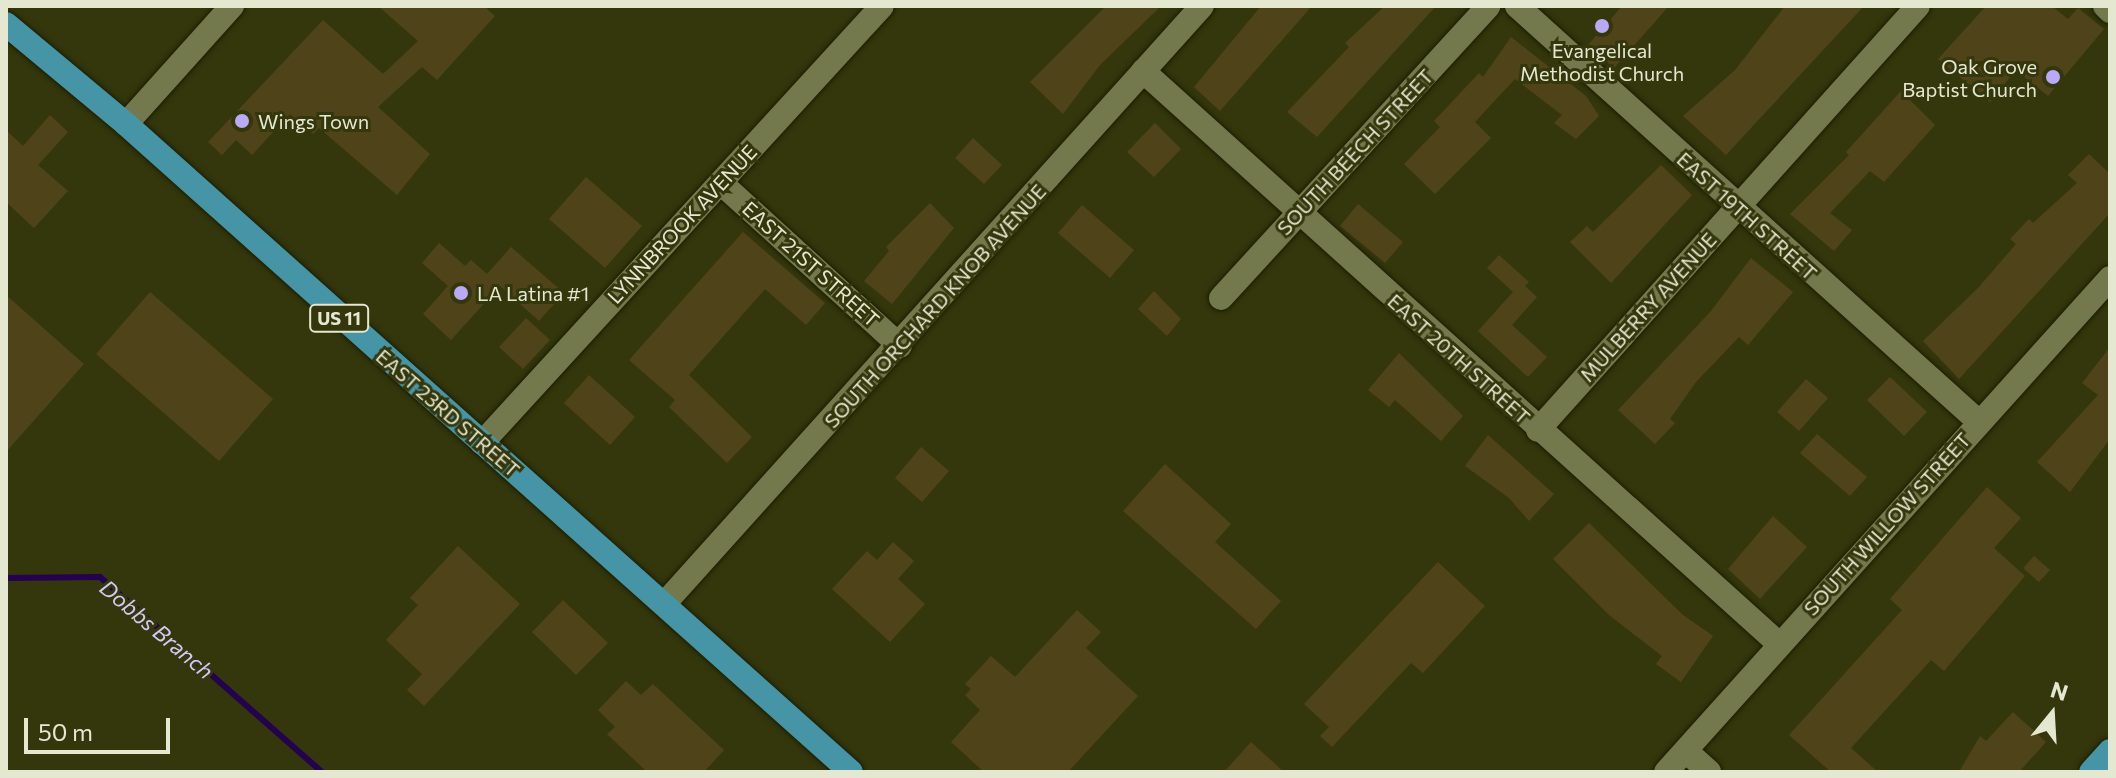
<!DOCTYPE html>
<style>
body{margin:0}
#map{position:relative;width:2116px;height:778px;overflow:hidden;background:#34370c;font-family:Commissioner,sans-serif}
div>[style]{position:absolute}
.stream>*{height:6px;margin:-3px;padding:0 3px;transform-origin:3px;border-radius:3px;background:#23024f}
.building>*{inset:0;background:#4f4419}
.roads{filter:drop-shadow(0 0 2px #1b1e00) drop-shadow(0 0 2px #1b1e00)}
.minor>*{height:24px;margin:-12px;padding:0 12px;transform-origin:12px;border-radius:12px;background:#73784d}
.major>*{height:24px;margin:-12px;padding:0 12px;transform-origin:12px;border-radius:12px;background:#4595a6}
.dots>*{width:22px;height:22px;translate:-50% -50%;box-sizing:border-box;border:4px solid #34370c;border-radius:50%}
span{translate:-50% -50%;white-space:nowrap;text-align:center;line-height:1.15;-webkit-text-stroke:6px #34370c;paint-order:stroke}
.shield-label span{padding:2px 6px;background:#34370c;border:2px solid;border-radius:6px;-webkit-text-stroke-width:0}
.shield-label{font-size:18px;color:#e5e8d1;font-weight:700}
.poi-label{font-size:20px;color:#e5e8d1}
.right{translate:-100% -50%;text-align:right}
.left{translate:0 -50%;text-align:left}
.street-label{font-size:20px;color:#e5e8d1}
.water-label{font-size:22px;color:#d2caf6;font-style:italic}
.frame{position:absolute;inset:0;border:8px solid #e5e8d1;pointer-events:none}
.north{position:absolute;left:2012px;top:674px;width:80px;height:80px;-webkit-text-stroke:6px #34370c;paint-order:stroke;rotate:18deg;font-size:22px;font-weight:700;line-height:32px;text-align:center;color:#e5e8d1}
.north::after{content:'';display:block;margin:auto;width:28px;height:36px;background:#e5e8d1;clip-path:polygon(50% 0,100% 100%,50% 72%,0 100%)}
.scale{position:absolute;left:24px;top:718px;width:146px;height:36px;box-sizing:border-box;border:4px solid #e5e8d1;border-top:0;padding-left:10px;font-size:24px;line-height:28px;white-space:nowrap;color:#e5e8d1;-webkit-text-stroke:6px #34370c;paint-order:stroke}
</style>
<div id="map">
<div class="stream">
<div style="left:6px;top:578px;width:94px;rotate:-0.6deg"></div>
<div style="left:100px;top:577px;width:295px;rotate:41.3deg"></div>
</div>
<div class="building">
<div style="clip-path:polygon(378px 6px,484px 6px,495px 16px,437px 80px,422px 67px,378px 107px,430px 154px,397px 195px,319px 128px,313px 134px,290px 114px,252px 155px,236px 140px,222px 155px,208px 142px,323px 20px,383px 74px,418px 41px)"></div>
<div style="clip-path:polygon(1106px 6px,1161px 6px,1100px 65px,1063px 114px,1030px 82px)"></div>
<div style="clip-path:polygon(1261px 6px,1312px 6px,1220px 111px,1194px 87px)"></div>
<div style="clip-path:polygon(1385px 6px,1436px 6px,1317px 137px,1287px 112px,1349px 47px,1345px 43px)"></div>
<div style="clip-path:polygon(1622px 6px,1669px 6px,1614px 68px,1588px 45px)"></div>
<div style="clip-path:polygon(1785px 6px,1864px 6px,1726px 155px,1683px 116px,1735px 70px)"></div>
<div style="clip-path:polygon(1986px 6px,2052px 6px,2068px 19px,2078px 8px,2104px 29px,2048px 96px,2016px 70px,1990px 102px,1938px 59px)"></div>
<div style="clip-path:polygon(1511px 37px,1586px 96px,1599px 116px,1576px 139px,1554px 123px,1562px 115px,1515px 79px,1475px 122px,1491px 138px,1435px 194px,1404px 164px,1440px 127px,1434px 121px,1479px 73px,1483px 77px)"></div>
<div style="clip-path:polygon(1901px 91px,1935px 125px,1884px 182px,1870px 171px,1830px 213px,1852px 230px,1834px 251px,1790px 214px,1849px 155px,1846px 152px)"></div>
<div style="clip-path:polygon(50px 115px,68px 132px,38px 165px,68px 191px,34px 228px,6px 202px,6px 130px,23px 146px)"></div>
<div style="clip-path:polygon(1155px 123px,1181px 149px,1154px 177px,1127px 152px)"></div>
<div style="clip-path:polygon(973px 138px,1002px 165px,984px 184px,955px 158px)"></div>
<div style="clip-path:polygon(2089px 154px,2110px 174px,2110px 213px,1959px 379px,1923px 341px,1978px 288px,2016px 244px,2010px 239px,2029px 219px,2033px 223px,2077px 183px,2068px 175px)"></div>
<div style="clip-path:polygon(1661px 165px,1692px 195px,1611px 283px,1570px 242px,1587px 226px,1593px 232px)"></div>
<div style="clip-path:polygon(586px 177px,642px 226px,605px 268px,549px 219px)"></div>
<div style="clip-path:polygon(930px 203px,954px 228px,892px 304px,864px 281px,889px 251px,886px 247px)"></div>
<div style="clip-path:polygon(1358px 204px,1403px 242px,1385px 263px,1340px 226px)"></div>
<div style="clip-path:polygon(1082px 205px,1134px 250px,1110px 278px,1058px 233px)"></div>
<div style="clip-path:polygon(743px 232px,825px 303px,806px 325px,765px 289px,689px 375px,752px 437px,727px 463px,669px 407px,675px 400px,629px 360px)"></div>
<div style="clip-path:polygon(439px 243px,465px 266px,471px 260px,487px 274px,511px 247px,564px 293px,539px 321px,500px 286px,451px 340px,423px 314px,448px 286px,422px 263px)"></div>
<div style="clip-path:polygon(1499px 255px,1529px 282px,1525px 286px,1537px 297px,1512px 325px,1547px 357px,1528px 377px,1478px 331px,1513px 292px,1487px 268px)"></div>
<div style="clip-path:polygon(1751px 258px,1793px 292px,1748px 345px,1739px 337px,1696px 382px,1670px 419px,1675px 423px,1655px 444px,1618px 410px,1711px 311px)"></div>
<div style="clip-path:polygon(1154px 291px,1181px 319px,1167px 336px,1138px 309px)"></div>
<div style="clip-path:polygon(150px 292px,273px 399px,219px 461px,96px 354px)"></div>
<div style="clip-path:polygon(6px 295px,84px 364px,6px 452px)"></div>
<div style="clip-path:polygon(526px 318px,550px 340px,523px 369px,499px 347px)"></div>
<div style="clip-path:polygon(2110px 347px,2110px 439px,2070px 492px,2037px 462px,2098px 395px,2082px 383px)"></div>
<div style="clip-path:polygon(1399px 353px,1463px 416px,1441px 441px,1395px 400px,1389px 407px,1368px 390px)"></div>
<div style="clip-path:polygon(589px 375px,635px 417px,610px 445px,564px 403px)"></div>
<div style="clip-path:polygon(1890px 377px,1927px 412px,1904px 436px,1867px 400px)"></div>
<div style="clip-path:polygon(1806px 379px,1828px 398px,1799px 431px,1777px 412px)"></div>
<div style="clip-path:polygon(1817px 434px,1867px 477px,1850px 496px,1800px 453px)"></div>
<div style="clip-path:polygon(1488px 435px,1554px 494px,1529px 521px,1509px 498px,1465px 466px)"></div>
<div style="clip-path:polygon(921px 447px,949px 471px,922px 502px,895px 478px)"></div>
<div style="clip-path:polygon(1165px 464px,1231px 524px,1215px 542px,1281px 601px,1256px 629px,1123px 511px)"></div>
<div style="clip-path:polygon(1987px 487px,2021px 518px,1994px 548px,2025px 576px,1944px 671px,1931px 660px,1851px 748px,1878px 772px,1831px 772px,1789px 735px,1902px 610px,1890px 599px)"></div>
<div style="clip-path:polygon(1773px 516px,1807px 547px,1760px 599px,1728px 569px)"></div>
<div style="clip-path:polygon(1589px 523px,1683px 615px,1713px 636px,1681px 682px,1656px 664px,1662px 656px,1609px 615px,1553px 559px)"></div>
<div style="clip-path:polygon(893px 542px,914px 561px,898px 579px,925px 604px,890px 642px,832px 589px,867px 551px,877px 560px)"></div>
<div style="clip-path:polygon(458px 546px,520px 604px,424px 706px,407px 690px,422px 674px,386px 640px,418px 605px,410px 598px)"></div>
<div style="clip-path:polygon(2034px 556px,2050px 570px,2039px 582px,2023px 568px)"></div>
<div style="clip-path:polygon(1438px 562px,1485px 606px,1423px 673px,1411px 663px,1332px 747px,1320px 736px,1329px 727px,1304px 704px)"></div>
<div style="clip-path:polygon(563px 600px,608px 643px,576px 675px,532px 632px)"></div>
<div style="clip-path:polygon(1077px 610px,1101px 632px,1086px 648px,1138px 696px,1068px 772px,984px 772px,951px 742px,980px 710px,965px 695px,971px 689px,965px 684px,991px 656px,1015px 677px)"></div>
<div style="clip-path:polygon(626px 681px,641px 695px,653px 684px,724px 750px,704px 772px,647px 772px,607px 734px,615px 727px,598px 710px)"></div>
<div style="clip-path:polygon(2013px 712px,2046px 742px,2019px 772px,1959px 772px,1980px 736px,1986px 741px)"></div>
<div style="clip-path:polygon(1251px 742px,1284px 772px,1224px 772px)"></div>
</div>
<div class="roads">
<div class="minor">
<div style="left:1517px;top:6px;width:622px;rotate:42deg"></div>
<div style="left:2105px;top:6px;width:7px;rotate:45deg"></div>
<div style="left:1143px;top:71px;width:855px;rotate:42.01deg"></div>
<div style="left:126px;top:124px;width:159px;rotate:-48.1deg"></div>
<div style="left:721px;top:183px;width:242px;rotate:42.3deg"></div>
<div style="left:1221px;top:298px;width:396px;rotate:-47.5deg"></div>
<div style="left:1538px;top:430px;width:569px;rotate:-48.13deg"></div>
<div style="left:482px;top:443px;width:592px;rotate:-47.53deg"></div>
<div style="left:665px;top:603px;width:803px;rotate:-48.03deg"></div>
<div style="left:1686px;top:751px;width:31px;rotate:42deg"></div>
<div style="left:1666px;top:772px;width:664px;rotate:-48.05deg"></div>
</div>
<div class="major">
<div style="left:6px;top:24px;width:156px;rotate:39.8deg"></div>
<div style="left:126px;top:124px;width:972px;rotate:41.79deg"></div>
<div style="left:2091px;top:772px;width:28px;rotate:-48deg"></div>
</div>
</div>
<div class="dots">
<div style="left:1602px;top:26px;background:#baaaf6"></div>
<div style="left:2053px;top:77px;background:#baaaf6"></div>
<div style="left:242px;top:121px;background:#baaaf6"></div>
<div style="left:461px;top:293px;background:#baaaf6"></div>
</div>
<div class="shield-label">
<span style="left:339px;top:318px">US 11</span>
</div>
<div class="poi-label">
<span style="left:1602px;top:62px">Evangelical<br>Methodist Church</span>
<span class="right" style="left:2037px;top:78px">Oak Grove<br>Baptist Church</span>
<span class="left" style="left:258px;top:121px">Wings Town</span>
<span class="left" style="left:477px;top:293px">LA Latina #1</span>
</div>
<div class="street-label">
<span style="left:1355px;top:152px;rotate:-47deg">SOUTH BEECH STREET</span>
<span style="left:1747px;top:216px;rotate:42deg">EAST 19TH STREET</span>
<span style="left:682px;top:224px;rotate:-47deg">LYNNBROOK AVENUE</span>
<span style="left:811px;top:264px;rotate:42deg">EAST 21ST STREET</span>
<span style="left:935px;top:306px;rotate:-48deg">SOUTH ORCHARD KNOB AVENUE</span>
<span style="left:1648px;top:307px;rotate:-48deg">MULBERRY AVENUE</span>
<span style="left:1459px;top:359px;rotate:42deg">EAST 20TH STREET</span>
<span style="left:448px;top:413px;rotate:41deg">EAST 23RD STREET</span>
<span style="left:1887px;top:524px;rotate:-48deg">SOUTH WILLOW STREET</span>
</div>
<div class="water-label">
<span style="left:157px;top:629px;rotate:40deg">Dobbs Branch</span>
</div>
<div class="frame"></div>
<div class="north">N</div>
<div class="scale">50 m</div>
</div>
